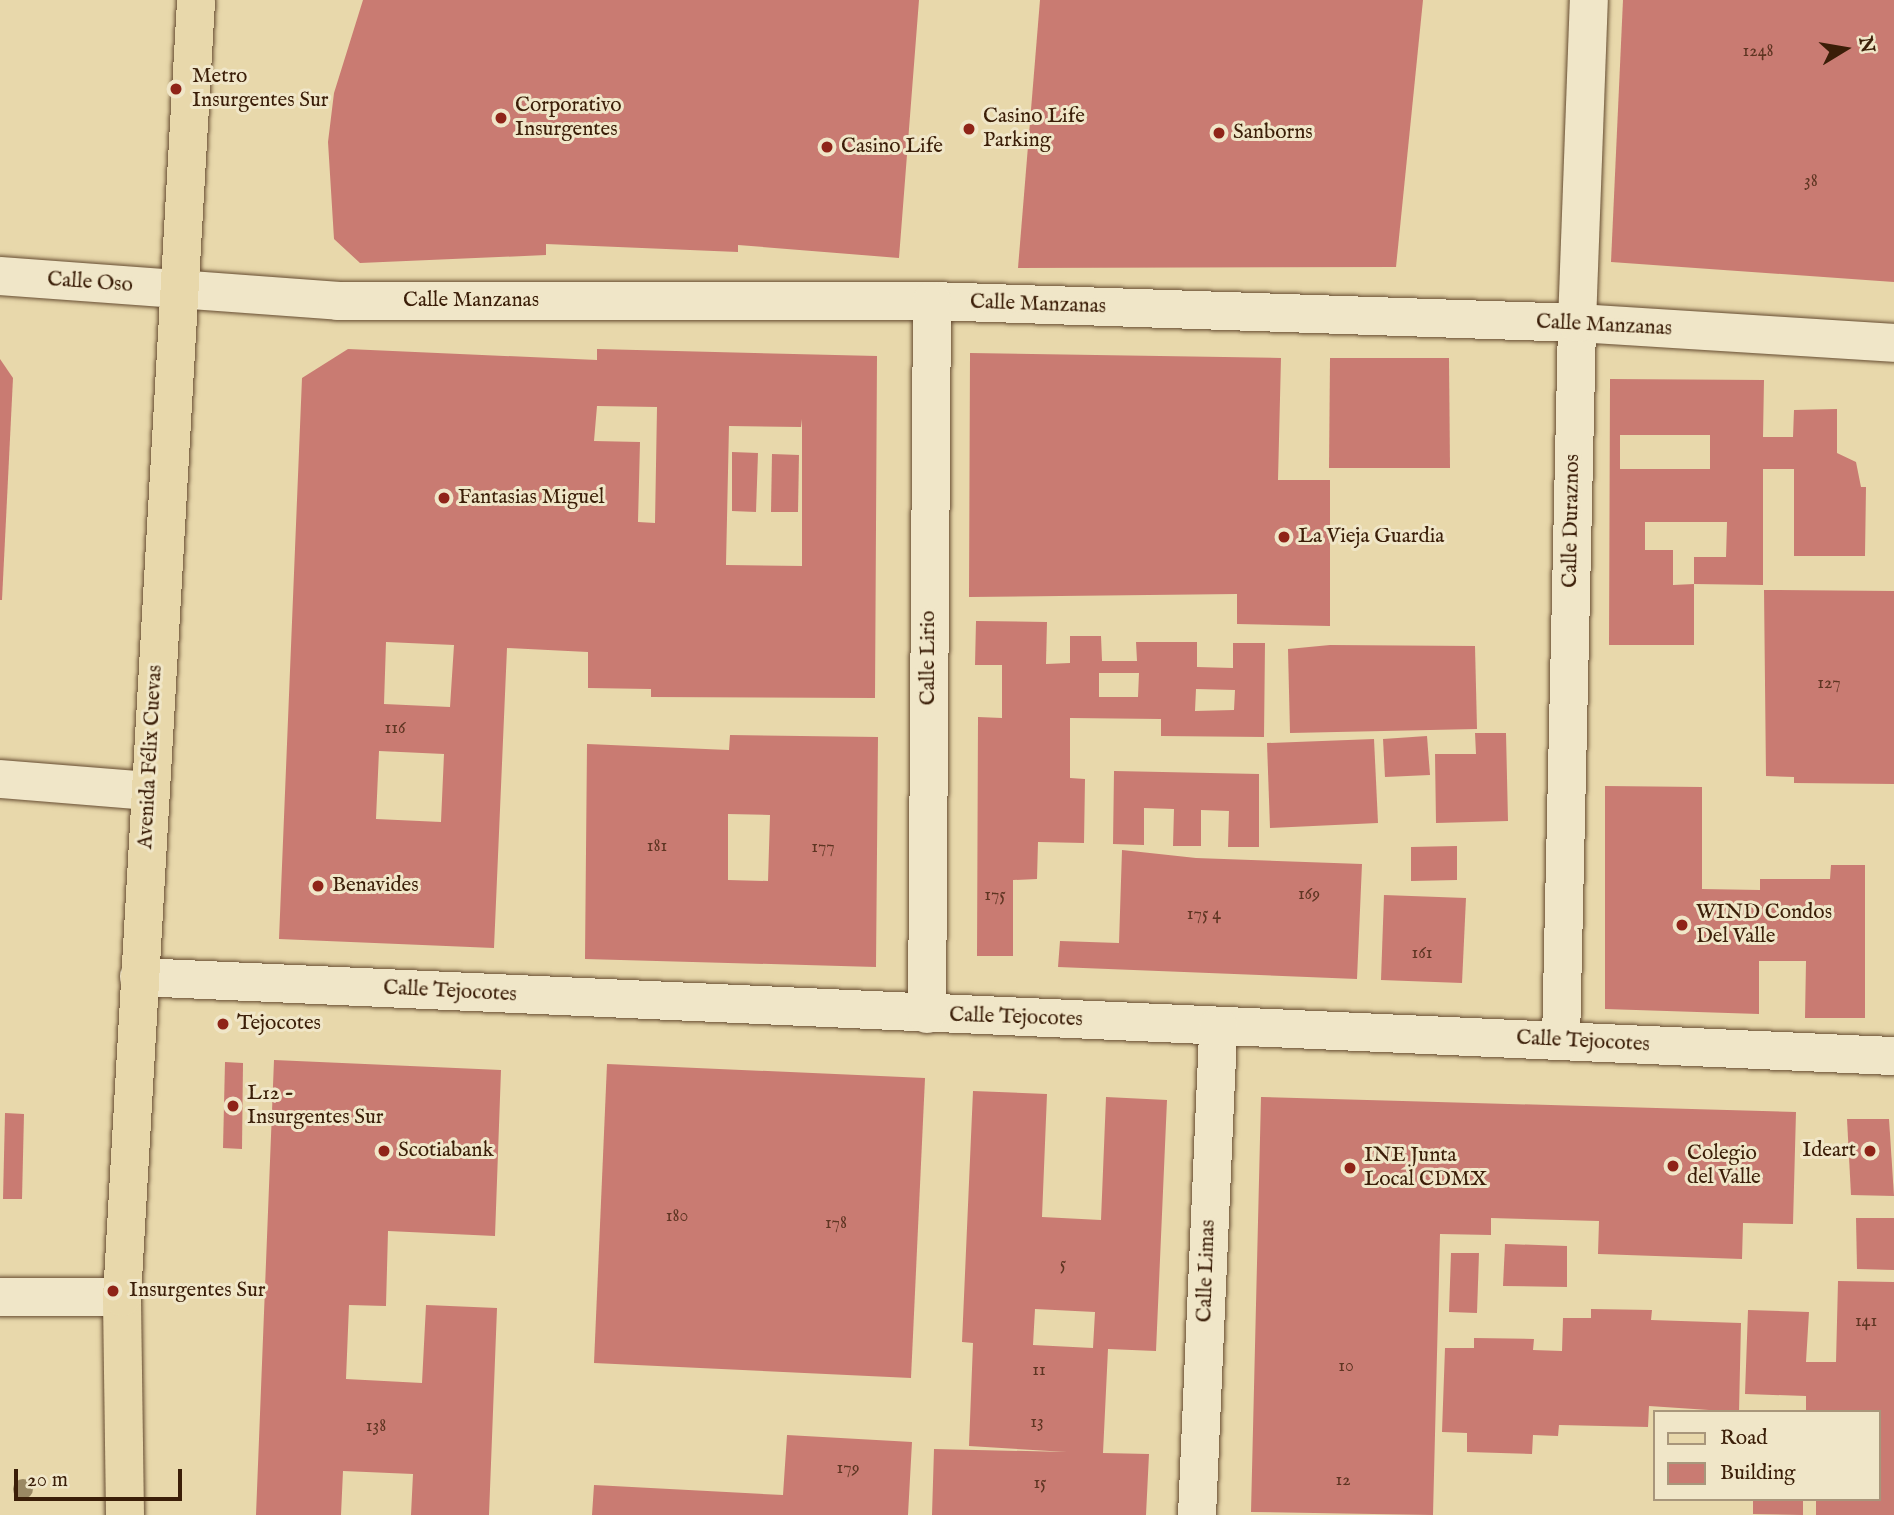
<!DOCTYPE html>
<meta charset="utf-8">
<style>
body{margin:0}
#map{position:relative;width:1894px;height:1515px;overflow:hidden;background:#e8d8ab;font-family:"IM FELL English",serif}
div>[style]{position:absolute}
.building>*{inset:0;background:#c97b72}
.roads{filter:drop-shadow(0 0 2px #664c31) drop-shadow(0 0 2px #664c31)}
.minor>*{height:38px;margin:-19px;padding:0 19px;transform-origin:19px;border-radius:19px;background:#f0e6c8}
.primary>*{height:38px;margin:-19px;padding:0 19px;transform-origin:19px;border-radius:19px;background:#e8d8ab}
.trees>*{width:20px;height:20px;margin:-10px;border-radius:50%;background:#9a8863}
.dots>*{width:19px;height:19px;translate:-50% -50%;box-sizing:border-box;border:4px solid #f0e6c8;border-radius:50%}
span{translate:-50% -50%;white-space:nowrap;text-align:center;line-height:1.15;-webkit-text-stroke:6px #f0e6c8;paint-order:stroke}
.number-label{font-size:18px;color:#5e3522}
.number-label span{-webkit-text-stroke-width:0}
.poi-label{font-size:21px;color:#3b1e08}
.left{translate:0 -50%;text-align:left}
.right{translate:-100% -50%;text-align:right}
.street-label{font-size:21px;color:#3b1e08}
.legend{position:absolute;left:1653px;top:1410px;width:228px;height:91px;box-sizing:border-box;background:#f0e6c8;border:2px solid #a8967b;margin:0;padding:9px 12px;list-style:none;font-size:21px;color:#3b1e08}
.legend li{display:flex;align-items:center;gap:14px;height:35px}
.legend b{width:35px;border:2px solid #a8967b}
.north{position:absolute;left:1810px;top:14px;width:70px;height:70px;-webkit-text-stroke:5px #f0e6c8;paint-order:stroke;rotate:79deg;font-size:19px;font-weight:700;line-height:28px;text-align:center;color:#3b1e08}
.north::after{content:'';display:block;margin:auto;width:24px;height:32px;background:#3b1e08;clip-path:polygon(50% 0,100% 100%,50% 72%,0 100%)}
.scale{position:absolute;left:14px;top:1469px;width:168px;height:32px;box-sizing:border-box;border:4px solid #3b1e08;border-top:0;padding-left:9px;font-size:21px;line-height:24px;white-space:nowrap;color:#3b1e08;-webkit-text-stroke:5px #f0e6c8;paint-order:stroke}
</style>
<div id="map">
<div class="building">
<div style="clip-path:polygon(363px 0,919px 0,899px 258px,738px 245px,738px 252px,546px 244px,546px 255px,360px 263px,334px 239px,328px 142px,334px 93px)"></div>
<div style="clip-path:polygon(1040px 0,1423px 0,1396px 267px,1018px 268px)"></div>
<div style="clip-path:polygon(1623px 0,1894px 0,1894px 282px,1611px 262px)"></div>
<div style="clip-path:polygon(evenodd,348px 349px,597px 360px,597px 349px,877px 356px,875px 698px,651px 697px,651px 689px,588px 688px,588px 652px,507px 648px,494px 948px,279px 939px,302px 378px,348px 349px,597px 406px,657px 407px,655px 523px,638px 522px,640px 442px,594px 441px,597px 406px,348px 349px,802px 419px,802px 566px,726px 565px,729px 426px,801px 427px,802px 419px,348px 349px,386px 642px,454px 645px,450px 707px,384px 704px,386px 642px,348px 349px,379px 751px,444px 754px,441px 822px,376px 819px,379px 751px)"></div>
<div style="clip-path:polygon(970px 353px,1281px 358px,1278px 480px,1330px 480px,1330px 626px,1237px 624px,1237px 594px,969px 597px)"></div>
<div style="clip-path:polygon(1330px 358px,1449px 358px,1450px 468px,1329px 468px)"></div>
<div style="clip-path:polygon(0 359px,13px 378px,2px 600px,0 600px)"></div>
<div style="clip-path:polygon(evenodd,1610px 379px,1764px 380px,1763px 437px,1793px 437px,1794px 410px,1837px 409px,1837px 453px,1856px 462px,1861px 487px,1866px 487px,1865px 556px,1794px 556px,1794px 469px,1763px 469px,1763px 585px,1694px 584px,1694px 557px,1726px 557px,1727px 522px,1645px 522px,1645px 550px,1673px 550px,1673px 585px,1694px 584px,1694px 645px,1609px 645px,1610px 379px,1620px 435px,1710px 435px,1710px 469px,1620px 469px,1620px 435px)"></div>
<div style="clip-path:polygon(732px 452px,758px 453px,756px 512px,732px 511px)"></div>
<div style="clip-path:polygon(772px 454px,799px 455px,798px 512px,771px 512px)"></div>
<div style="clip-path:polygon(1764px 590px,1894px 591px,1894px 784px,1794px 783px,1794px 777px,1766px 776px)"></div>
<div style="clip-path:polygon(evenodd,976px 621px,1047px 622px,1046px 664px,1070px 663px,1070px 636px,1101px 636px,1102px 661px,1137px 661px,1136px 642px,1197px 642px,1197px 667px,1233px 668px,1233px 643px,1265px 643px,1264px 737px,1161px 736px,1161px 719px,1070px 718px,1070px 778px,1085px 779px,1084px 843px,1038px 842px,1037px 879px,1013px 880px,1013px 956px,977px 956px,978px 717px,1002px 718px,1002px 665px,975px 665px,976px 621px,1099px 673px,1139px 673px,1138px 697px,1099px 697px,1099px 673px,976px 621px,1196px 689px,1235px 690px,1234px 710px,1195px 711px,1196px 689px)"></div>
<div style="clip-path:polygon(1330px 645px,1475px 646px,1477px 729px,1290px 733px,1288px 649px)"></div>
<div style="clip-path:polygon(1475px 733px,1506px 733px,1508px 821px,1436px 823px,1435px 754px,1476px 754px)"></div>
<div style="clip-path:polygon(evenodd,730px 735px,878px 737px,876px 967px,585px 959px,587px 744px,729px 750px,730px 735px,728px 814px,770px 815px,768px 881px,728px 880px,728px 814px)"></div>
<div style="clip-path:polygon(1427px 736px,1430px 775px,1385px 777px,1383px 739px)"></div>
<div style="clip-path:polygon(1374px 739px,1378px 823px,1270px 828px,1267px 743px)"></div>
<div style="clip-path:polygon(1114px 771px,1259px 774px,1259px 847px,1228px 847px,1229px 811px,1201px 810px,1201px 846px,1173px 846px,1174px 809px,1144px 808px,1144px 845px,1113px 844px)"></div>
<div style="clip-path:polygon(1605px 786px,1702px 787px,1702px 889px,1760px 890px,1760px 879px,1830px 879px,1831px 865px,1865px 865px,1865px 1018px,1805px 1018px,1806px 961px,1759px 961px,1759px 1014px,1605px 1009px)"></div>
<div style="clip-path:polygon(1457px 846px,1457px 880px,1411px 881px,1411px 847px)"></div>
<div style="clip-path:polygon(1122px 850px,1196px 858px,1362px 864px,1357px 979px,1058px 967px,1060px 941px,1119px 943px)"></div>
<div style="clip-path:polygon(1384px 895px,1466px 898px,1462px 983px,1381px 980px)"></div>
<div style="clip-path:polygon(274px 1060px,501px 1070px,495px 1236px,388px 1231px,386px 1306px,349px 1305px,346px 1379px,422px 1383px,426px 1305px,497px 1308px,489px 1515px,411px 1515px,413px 1474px,343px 1471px,341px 1515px,256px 1515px)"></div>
<div style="clip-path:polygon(225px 1062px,243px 1063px,242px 1149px,223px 1148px)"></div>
<div style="clip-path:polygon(607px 1064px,925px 1078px,911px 1378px,594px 1363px)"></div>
<div style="clip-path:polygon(evenodd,973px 1091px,1047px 1094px,1042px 1217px,1101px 1220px,1106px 1097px,1167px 1100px,1156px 1351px,1108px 1349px,1103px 1453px,1149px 1454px,1146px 1515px,932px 1515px,934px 1449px,1067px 1452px,969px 1446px,973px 1343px,962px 1342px,973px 1091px,1035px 1309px,1095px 1312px,1093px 1348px,1033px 1345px,1035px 1309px)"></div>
<div style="clip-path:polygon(1261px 1097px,1796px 1112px,1793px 1224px,1743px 1223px,1742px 1259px,1598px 1254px,1599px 1221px,1491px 1218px,1491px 1235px,1440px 1234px,1433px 1515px,1251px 1512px)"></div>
<div style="clip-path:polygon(5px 1113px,24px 1114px,22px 1199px,3px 1199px)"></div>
<div style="clip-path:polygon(1847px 1119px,1889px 1119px,1894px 1196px,1851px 1195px)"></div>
<div style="clip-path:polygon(1856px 1218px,1894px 1218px,1894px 1270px,1857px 1269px)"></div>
<div style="clip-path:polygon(1505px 1244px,1567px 1246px,1567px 1287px,1503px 1286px)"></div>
<div style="clip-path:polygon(1451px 1253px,1479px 1253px,1477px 1313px,1449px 1312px)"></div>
<div style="clip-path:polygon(1838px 1281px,1894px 1282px,1894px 1515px,1816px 1515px,1816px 1499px,1878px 1499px,1878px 1412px,1806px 1412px,1806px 1396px,1745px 1394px,1748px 1310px,1809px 1312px,1806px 1362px,1836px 1362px)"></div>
<div style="clip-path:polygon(1591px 1309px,1652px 1310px,1651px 1320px,1741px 1323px,1739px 1412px,1649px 1406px,1648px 1427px,1559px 1425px,1558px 1436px,1533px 1435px,1532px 1454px,1467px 1452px,1467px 1433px,1442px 1432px,1445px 1348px,1474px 1348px,1474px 1338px,1534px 1339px,1533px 1350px,1562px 1351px,1563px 1318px,1591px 1318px)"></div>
<div style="clip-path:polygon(787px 1435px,912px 1442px,908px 1515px,592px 1515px,594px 1485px,783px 1495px)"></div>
<div style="clip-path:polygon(1753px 1499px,1803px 1499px,1803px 1515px,1753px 1514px)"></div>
</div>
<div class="roads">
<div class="minor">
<div style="left:0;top:276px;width:338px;rotate:4.2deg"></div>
<div style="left:337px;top:301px;width:595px"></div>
<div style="left:932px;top:301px;width:645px;rotate:1.95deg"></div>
<div style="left:1577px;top:323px;width:318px;rotate:3.6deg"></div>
<div style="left:0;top:779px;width:149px;rotate:4.6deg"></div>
<div style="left:139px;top:977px;width:1757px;rotate:2.58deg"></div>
<div style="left:927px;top:1014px;width:713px;rotate:-89.6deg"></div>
<div style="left:1561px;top:1041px;width:718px;rotate:-88.72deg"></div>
<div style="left:1577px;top:323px;width:323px;rotate:-87.9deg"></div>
<div style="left:0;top:1297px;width:122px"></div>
<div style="left:1197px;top:1515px;width:489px;rotate:-87.5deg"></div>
</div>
<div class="primary">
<div style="left:125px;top:1515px;width:218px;rotate:-90.8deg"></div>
<div style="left:122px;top:1297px;width:1299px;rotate:-86.73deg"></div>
</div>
</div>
<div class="trees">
<div style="left:23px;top:1489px"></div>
</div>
<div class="dots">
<div style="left:176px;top:89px;background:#8f2418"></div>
<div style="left:501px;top:118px;background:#8f2418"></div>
<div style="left:969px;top:129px;background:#8f2418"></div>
<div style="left:1219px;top:133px;background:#8f2418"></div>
<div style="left:827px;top:147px;background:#8f2418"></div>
<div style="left:444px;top:498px;background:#8f2418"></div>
<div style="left:1284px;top:537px;background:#8f2418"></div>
<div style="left:318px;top:886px;background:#8f2418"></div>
<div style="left:1682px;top:925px;background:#8f2418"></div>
<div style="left:223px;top:1024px;background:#8f2418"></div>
<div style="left:233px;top:1106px;background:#8f2418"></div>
<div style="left:384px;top:1151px;background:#8f2418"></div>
<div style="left:1870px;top:1151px;background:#8f2418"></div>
<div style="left:1673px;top:1166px;background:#8f2418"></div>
<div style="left:1350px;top:1168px;background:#8f2418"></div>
<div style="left:113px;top:1291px;background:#8f2418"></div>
</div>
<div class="number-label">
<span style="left:1758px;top:52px">1248</span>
<span style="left:1811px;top:182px">38</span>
<span style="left:1829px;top:684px">127</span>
<span style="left:395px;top:729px">116</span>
<span style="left:657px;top:847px">181</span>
<span style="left:823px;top:848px">177</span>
<span style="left:1309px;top:895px">169</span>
<span style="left:995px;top:896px">175</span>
<span style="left:1204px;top:915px">175 4</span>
<span style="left:1422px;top:954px">161</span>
<span style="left:677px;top:1217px">180</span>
<span style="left:836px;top:1224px">178</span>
<span style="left:1063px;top:1265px">5</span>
<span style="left:1866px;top:1322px">141</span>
<span style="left:1346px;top:1367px">10</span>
<span style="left:1039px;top:1371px">11</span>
<span style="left:1037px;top:1423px">13</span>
<span style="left:376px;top:1427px">138</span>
<span style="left:848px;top:1469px">179</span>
<span style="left:1343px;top:1481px">12</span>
<span style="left:1040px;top:1484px">15</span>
</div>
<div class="poi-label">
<span class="left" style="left:192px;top:89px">Metro<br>Insurgentes Sur</span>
<span class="left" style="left:515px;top:118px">Corporativo<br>Insurgentes</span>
<span class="left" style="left:983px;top:129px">Casino Life<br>Parking</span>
<span class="left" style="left:1233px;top:133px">Sanborns</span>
<span class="left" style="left:841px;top:147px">Casino Life</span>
<span class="left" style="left:458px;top:498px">Fantasias Miguel</span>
<span class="left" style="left:1298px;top:537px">La Vieja Guardia</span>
<span class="left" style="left:332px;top:886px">Benavides</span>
<span class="left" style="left:1696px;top:925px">WIND Condos<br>Del Valle</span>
<span class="left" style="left:237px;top:1024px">Tejocotes</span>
<span class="left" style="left:247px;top:1106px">L12 -<br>Insurgentes Sur</span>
<span class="left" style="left:398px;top:1151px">Scotiabank</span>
<span class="right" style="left:1856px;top:1151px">Ideart</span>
<span class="left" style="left:1687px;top:1166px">Colegio<br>del Valle</span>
<span class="left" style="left:1364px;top:1168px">INE Junta<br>Local CDMX</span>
<span class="left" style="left:129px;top:1291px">Insurgentes Sur</span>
</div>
<div class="street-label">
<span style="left:90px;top:283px;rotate:4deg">Calle Oso</span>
<span style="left:471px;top:301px">Calle Manzanas</span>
<span style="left:1038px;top:305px;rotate:2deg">Calle Manzanas</span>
<span style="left:1604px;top:326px;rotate:3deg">Calle Manzanas</span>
<span style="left:1572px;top:521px;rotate:-89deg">Calle Duraznos</span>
<span style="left:929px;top:658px;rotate:-90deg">Calle Lirio</span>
<span style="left:151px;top:757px;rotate:-87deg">Avenida Félix Cuevas</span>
<span style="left:450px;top:992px;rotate:3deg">Calle Tejocotes</span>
<span style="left:1016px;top:1018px;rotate:2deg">Calle Tejocotes</span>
<span style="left:1583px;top:1042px;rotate:3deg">Calle Tejocotes</span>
<span style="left:1207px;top:1271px;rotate:-88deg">Calle Limas</span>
</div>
<ul class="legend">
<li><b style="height:9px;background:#e8d8ab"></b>Road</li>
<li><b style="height:19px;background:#c97b72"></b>Building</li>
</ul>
<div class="north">N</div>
<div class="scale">20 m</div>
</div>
